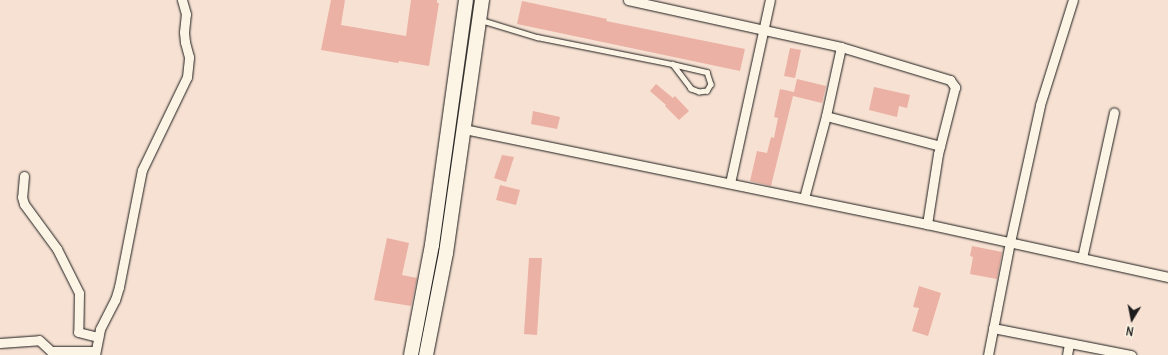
<!DOCTYPE html>
<style>
body{margin:0}
#map{position:relative;width:1168px;height:355px;overflow:hidden;background:#f7e1d2;font-family:Delius,sans-serif}
div>[style]{position:absolute}
.building>*{inset:0;background:#ebb1a5}
.roads{filter:drop-shadow(0 0 1px #1c1c1c) drop-shadow(0 0 1px #1c1c1c)}
.service>*{height:4.5px;margin:-2.25px;padding:0 2.25px;transform-origin:2.25px;border-radius:2.25px;background:#fcf5e5}
.minor>*{height:9px;margin:-4.5px;padding:0 4.5px;transform-origin:4.5px;border-radius:4.5px;background:#fcf5e5}
.primary>*{height:14px;margin:-7px;padding:0 7px;transform-origin:7px;border-radius:7px;background:#fcf5e5}
span{translate:-50% -50%;white-space:nowrap;text-align:center;line-height:1.15;-webkit-text-stroke:3.5px #fcf5e5;paint-order:stroke}
.north{position:absolute;left:1112px;top:299px;width:40px;height:40px;-webkit-text-stroke:3px #fcf5e5;paint-order:stroke;rotate:190deg;font-size:11px;font-weight:700;line-height:16px;text-align:center;color:#1c1c1c}
.north::after{content:'';display:block;margin:auto;width:14px;height:18px;background:#1c1c1c;clip-path:polygon(50% 0,100% 100%,50% 72%,0 100%)}
</style>
<div id="map">
<div class="building">
<div style="clip-path:polygon(331px 0,345px 0,341px 25px,406px 36px,411px 0,437px 0,437px 3px,439px 3px,429px 66px,399px 61px,398px 63px,321px 50px)"></div>
<div style="clip-path:polygon(522px 1px,607px 19px,606px 21px,745px 49px,740px 71px,517px 24px)"></div>
<div style="clip-path:polygon(790px 48px,801px 50px,795px 78px,784px 76px)"></div>
<div style="clip-path:polygon(797px 79px,826px 86px,822px 103px,793px 96px,771px 186px,750px 181px,757px 151px,767px 153px,771px 137px,774px 138px,778px 118px,774px 117px,780px 89px,794px 92px)"></div>
<div style="clip-path:polygon(656px 84px,673px 98px,675px 96px,689px 111px,679px 120px,665px 106px,666px 105px,650px 91px)"></div>
<div style="clip-path:polygon(874px 87px,910px 95px,907px 108px,899px 106px,897px 117px,869px 110px)"></div>
<div style="clip-path:polygon(533px 111px,560px 117px,557px 129px,531px 124px)"></div>
<div style="clip-path:polygon(502px 155px,514px 157px,506px 182px,494px 178px)"></div>
<div style="clip-path:polygon(500px 185px,520px 190px,516px 205px,496px 200px)"></div>
<div style="clip-path:polygon(387px 238px,409px 243px,402px 275px,417px 278px,411px 306px,374px 300px)"></div>
<div style="clip-path:polygon(972px 246px,1002px 252px,997px 279px,970px 274px,973px 257px,970px 256px)"></div>
<div style="clip-path:polygon(529px 258px,542px 258px,537px 335px,524px 334px)"></div>
<div style="clip-path:polygon(919px 286px,941px 293px,928px 336px,912px 331px,919px 308px,913px 307px)"></div>
</div>
<div class="roads">
<div class="service">
<div style="left:481px;top:20px;width:59px;rotate:16.9deg"></div>
<div style="left:537px;top:37px;width:138px;rotate:11.3deg"></div>
<div style="left:672px;top:64px;width:36px;rotate:13deg"></div>
<div style="left:707px;top:72px;width:13px;rotate:72deg"></div>
<div style="left:711px;top:84px;width:8px;rotate:120deg"></div>
<div style="left:707px;top:91px;width:8px;rotate:173deg"></div>
<div style="left:699px;top:92px;width:9px;rotate:-159deg"></div>
<div style="left:691px;top:89px;width:31px;rotate:-127deg"></div>
</div>
<div class="minor">
<div style="left:628px;top:0;width:218px;rotate:12.4deg"></div>
<div style="left:841px;top:47px;width:114px;rotate:16.8deg"></div>
<div style="left:950px;top:80px;width:9px;rotate:54deg"></div>
<div style="left:955px;top:87px;width:69px;rotate:104.2deg"></div>
<div style="left:938px;top:154px;width:71px;rotate:98.9deg"></div>
<div style="left:841px;top:47px;width:71px;rotate:102.3deg"></div>
<div style="left:826px;top:116px;width:118px;rotate:14.7deg"></div>
<div style="left:464px;top:129px;width:473px;rotate:11.6deg"></div>
<div style="left:927px;top:224px;width:247px;rotate:12.4deg"></div>
<div style="left:24px;top:176px;width:21px;rotate:95deg"></div>
<div style="left:22px;top:197px;width:7px;rotate:74deg"></div>
<div style="left:24px;top:204px;width:56px;rotate:53.7deg"></div>
<div style="left:57px;top:249px;width:49px;rotate:63.4deg"></div>
<div style="left:79px;top:293px;width:39px;rotate:91deg"></div>
<div style="left:78px;top:332px;width:21px;rotate:14deg"></div>
<div style="left:730px;top:183px;width:187px;rotate:-77.7deg"></div>
<div style="left:804px;top:198px;width:85px;rotate:-75deg"></div>
<div style="left:1082px;top:258px;width:149px;rotate:-77.6deg"></div>
<div style="left:993px;top:328px;width:141px;rotate:11.1deg"></div>
<div style="left:0;top:343px;width:39px;rotate:-4deg"></div>
<div style="left:39px;top:340px;width:16px;rotate:43deg"></div>
<div style="left:51px;top:351px;width:44px"></div>
<div style="left:95px;top:355px;width:26px;rotate:-79deg"></div>
<div style="left:100px;top:329px;width:33px;rotate:-63deg"></div>
<div style="left:115px;top:300px;width:14px;rotate:-73deg"></div>
<div style="left:119px;top:287px;width:119px;rotate:-78.9deg"></div>
<div style="left:142px;top:170px;width:103px;rotate:-64.2deg"></div>
<div style="left:187px;top:77px;width:20px;rotate:-84deg"></div>
<div style="left:189px;top:57px;width:16px;rotate:-105deg"></div>
<div style="left:185px;top:42px;width:10px;rotate:-96deg"></div>
<div style="left:184px;top:32px;width:18px;rotate:-84deg"></div>
<div style="left:186px;top:14px;width:15px;rotate:-106deg"></div>
<div style="left:988px;top:355px;width:115px;rotate:-79deg"></div>
<div style="left:1010px;top:242px;width:140px;rotate:-77.6deg"></div>
<div style="left:1040px;top:105px;width:110px;rotate:-72.6deg"></div>
<div style="left:1067px;top:355px;width:11px;rotate:-80deg"></div>
</div>
<div class="primary">
<div style="left:411px;top:355px;width:112px;rotate:-79.2deg"></div>
<div style="left:432px;top:245px;width:247px;rotate:-82.1deg"></div>
<div style="left:426px;top:355px;width:104px;rotate:-78.9deg"></div>
<div style="left:446px;top:253px;width:256px;rotate:-81.9deg"></div>
</div>
</div>
<div class="north">N</div>
</div>
